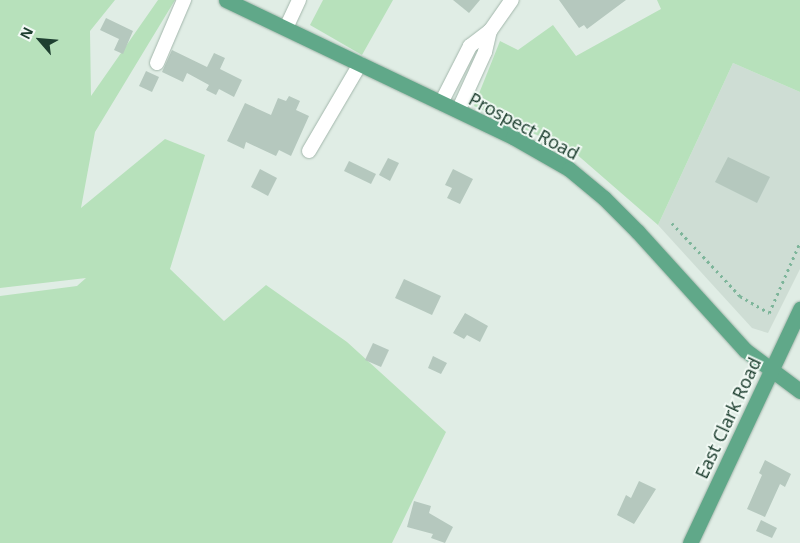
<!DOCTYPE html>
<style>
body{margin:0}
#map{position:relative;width:800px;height:543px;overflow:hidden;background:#e0ede5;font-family:"Noto Sans",sans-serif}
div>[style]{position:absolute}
.built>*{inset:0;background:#ceddd4}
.green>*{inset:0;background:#b7e1bb}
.building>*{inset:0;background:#b5c8be}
.path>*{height:2.5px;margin-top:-1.25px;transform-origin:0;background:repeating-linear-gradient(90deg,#7db59a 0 2.5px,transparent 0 6.5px)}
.roads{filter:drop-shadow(0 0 1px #a2b6ab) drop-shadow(0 0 1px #a2b6ab)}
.minor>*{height:14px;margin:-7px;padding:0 7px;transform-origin:7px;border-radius:7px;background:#fff}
.major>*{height:15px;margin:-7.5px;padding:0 7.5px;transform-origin:7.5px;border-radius:7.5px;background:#60a889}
span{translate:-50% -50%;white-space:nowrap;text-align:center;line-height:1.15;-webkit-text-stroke:4px #f1f9f4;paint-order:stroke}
.street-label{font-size:18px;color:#1f4031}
.north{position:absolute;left:15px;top:15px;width:50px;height:50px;-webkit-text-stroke:4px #f1f9f4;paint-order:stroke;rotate:297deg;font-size:14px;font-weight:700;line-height:20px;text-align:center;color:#1f4031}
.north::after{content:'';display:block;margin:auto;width:18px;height:22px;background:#1f4031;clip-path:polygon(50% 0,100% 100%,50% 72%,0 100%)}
</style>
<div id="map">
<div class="built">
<div style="clip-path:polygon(733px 63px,800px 92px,800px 269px,768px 333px,752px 328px,658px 225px)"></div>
</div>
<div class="green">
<div style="clip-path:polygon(0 0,115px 0,90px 31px,91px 96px,158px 0,175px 0,95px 132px,81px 208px,165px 139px,205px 155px,170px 269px,224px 321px,266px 285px,347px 342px,446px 432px,392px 543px,0 543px,0 296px,77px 286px,86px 278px,0 288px)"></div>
<div style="clip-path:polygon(323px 0,393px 0,362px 55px,310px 25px)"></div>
<div style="clip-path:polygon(657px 0,800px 0,800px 92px,733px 63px,658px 225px,574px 152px,474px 106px,500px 41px,518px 50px,553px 25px,576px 56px,661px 9px)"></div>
</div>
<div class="building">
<div style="clip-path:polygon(453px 0,480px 0,469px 13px)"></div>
<div style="clip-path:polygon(559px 0,626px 0,587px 29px,584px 25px,579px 28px)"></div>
<div style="clip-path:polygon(106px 18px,133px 31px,123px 54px,114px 50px,119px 39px,100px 30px)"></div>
<div style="clip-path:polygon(172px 50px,207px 67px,214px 53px,225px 58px,220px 69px,242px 80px,234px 97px,219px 89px,216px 95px,206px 90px,209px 85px,187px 73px,183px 82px,162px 72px)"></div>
<div style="clip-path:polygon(146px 71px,159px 77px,152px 92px,139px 86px)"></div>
<div style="clip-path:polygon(289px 96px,300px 101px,296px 110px,309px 116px,291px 156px,279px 150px,276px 156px,246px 142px,244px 149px,227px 141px,245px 103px,271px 115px,278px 98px,286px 101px)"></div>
<div style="clip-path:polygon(728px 157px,770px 177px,757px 203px,715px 182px)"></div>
<div style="clip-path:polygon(388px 158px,399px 163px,390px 181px,379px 175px)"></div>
<div style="clip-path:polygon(349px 161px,376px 174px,371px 184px,344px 171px)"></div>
<div style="clip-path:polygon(260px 169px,277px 178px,268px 196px,251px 187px)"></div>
<div style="clip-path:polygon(453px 169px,473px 179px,460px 204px,447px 198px,452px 188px,445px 185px)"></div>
<div style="clip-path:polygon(404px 279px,441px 296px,432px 315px,395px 298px)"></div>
<div style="clip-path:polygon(465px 313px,488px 326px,480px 342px,467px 335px,464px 339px,453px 333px)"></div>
<div style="clip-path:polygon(373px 343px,389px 350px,381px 367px,365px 360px)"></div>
<div style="clip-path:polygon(433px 356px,447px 363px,441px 374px,428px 368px)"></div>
<div style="clip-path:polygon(765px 460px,791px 474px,785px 487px,780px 484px,765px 517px,747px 509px,762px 475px,759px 473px)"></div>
<div style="clip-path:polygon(639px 481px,656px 489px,634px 524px,617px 515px,626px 495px,631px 498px)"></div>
<div style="clip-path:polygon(414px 501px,431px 506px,429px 513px,453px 527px,445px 543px,431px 538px,433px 534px,407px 527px)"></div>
<div style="clip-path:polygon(761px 520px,777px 528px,772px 538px,756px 531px)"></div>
</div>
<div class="path">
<div style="left:672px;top:223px;width:100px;rotate:47deg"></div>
<div style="left:740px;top:296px;width:34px;rotate:30deg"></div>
<div style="left:769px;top:313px;width:77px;rotate:-66.4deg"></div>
</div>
<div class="roads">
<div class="minor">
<div style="left:286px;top:28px;width:31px;rotate:-65deg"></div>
<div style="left:157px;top:63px;width:69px;rotate:-66.8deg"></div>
<div style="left:441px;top:103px;width:64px;rotate:-63deg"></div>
<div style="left:470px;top:46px;width:25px;rotate:-37deg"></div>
<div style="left:490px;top:31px;width:38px;rotate:-55deg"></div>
<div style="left:458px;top:111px;width:65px;rotate:-65.4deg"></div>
<div style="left:485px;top:52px;width:22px;rotate:-77deg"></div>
<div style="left:309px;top:151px;width:101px;rotate:-59.6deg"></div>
</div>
<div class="major">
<div style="left:226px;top:0;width:318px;rotate:25.5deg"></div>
<div style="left:513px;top:137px;width:64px;rotate:29.7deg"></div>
<div style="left:569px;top:169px;width:45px;rotate:39.6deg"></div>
<div style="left:604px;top:198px;width:48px;rotate:45deg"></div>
<div style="left:638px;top:232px;width:159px;rotate:47.8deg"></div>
<div style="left:745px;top:350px;width:69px;rotate:36.7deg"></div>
<div style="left:690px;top:543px;width:259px;rotate:-64.8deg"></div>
</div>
</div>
<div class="street-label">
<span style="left:524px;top:126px;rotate:28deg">Prospect Road</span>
<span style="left:728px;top:418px;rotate:-65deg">East Clark Road</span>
</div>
<div class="north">N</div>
</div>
